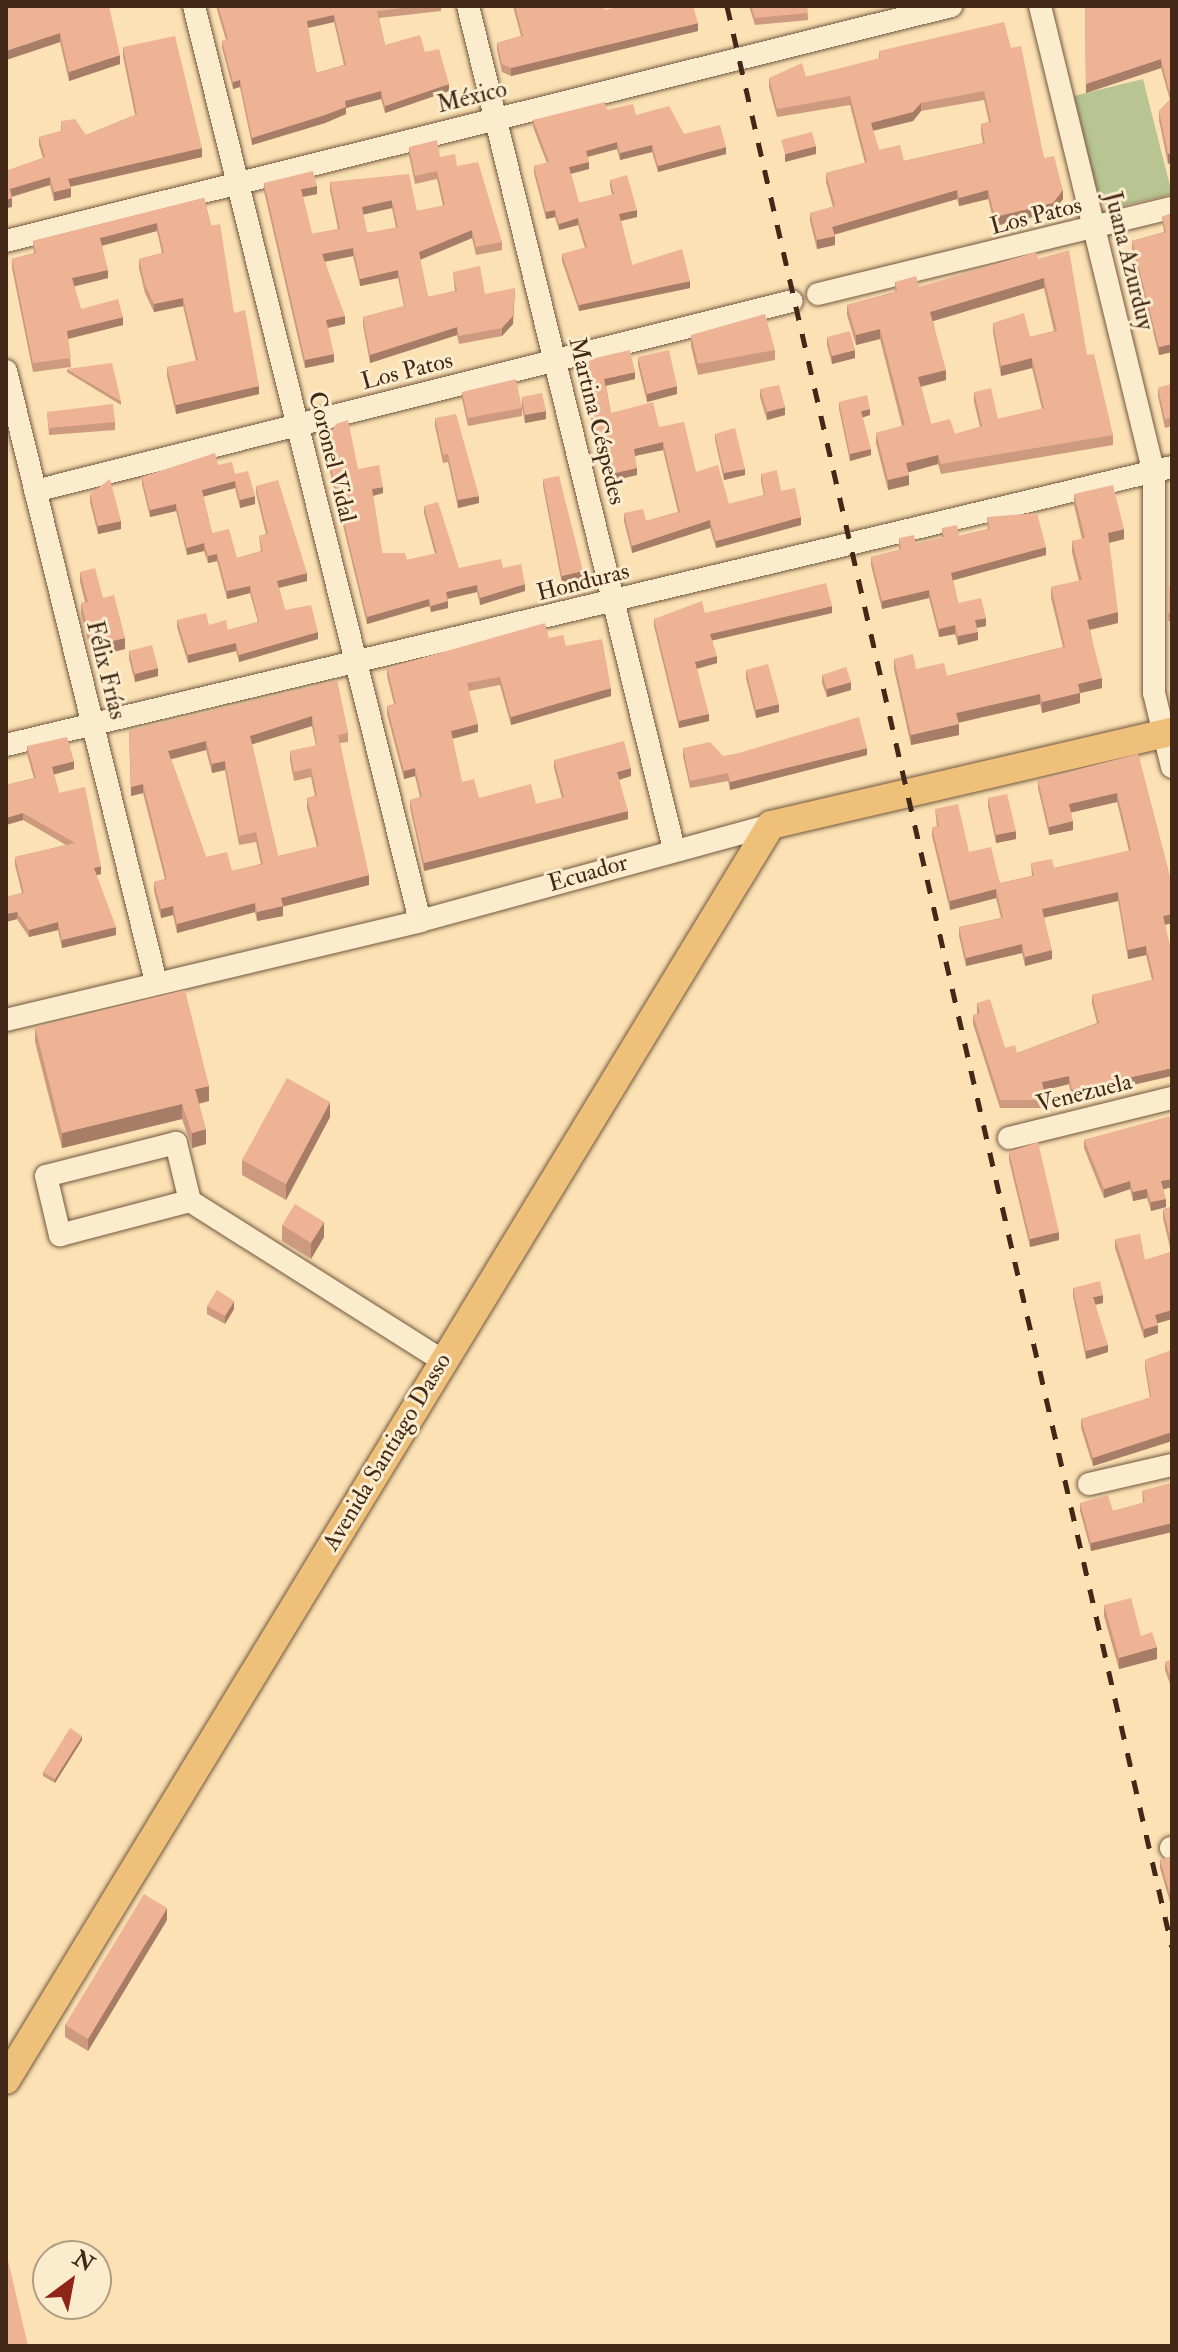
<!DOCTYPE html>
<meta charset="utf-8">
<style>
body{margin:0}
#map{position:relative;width:1178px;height:2352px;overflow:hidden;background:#fbe1b3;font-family:"IM FELL Double Pica",serif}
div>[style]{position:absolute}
.green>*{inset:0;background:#b8c491}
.roads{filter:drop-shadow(0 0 2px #71563f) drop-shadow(0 0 2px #71563f)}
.minor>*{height:22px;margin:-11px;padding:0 11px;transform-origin:11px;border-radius:11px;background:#fcecce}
.major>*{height:28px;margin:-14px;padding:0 14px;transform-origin:14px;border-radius:14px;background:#eec07a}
.rail>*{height:5px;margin-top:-2.5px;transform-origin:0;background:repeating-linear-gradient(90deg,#432818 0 14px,transparent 0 28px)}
.wall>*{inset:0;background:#cd997f}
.shaded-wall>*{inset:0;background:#a77d68}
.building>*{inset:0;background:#eeb294}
span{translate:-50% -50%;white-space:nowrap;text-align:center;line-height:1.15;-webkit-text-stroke:6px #fcecce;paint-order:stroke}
.street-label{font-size:24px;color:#432818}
.frame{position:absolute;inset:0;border:8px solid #432818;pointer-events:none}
.north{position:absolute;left:32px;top:2240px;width:80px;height:80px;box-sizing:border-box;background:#fcecce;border:2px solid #b29e85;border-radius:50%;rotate:32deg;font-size:22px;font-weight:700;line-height:32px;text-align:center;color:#432818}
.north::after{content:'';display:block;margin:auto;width:28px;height:36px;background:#8f2418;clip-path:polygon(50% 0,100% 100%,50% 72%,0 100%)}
</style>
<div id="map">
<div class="green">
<div style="clip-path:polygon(1143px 79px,1172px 194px,1113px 208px,1099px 200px,1074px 96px)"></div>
</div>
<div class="roads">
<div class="minor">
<div style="left:194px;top:6px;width:942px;rotate:76.13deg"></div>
<div style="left:468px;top:6px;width:868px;rotate:76.27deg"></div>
<div style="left:1040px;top:6px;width:480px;rotate:76.3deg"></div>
<div style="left:1154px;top:472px;width:221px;rotate:90deg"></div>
<div style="left:1154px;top:693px;width:76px;rotate:76.3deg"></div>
<div style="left:6px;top:241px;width:974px;rotate:-13.96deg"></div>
<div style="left:818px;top:294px;width:364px;rotate:-13.7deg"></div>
<div style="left:6px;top:371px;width:629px;rotate:76.21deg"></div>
<div style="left:35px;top:491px;width:780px;rotate:-14.09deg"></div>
<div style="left:6px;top:745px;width:1199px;rotate:-13.41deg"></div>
<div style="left:6px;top:1020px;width:426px;rotate:-13.4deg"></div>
<div style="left:420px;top:921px;width:364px;rotate:-15.3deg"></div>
<div style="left:1009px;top:1138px;width:168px;rotate:-13.8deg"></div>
<div style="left:190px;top:1201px;width:60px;rotate:-103.6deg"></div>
<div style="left:176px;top:1143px;width:134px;rotate:165.8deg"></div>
<div style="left:46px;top:1176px;width:61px;rotate:76.7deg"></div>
<div style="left:60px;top:1235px;width:134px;rotate:-14.7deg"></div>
<div style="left:190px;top:1201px;width:299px;rotate:32.3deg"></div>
<div style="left:1089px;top:1484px;width:85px;rotate:-12.9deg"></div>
<div style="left:1171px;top:1848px;width:1px"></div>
</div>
<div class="major">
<div style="left:6px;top:2080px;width:1470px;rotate:-58.64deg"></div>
<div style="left:771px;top:825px;width:412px;rotate:-13.1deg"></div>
</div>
</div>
<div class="rail">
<div style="left:727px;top:6px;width:1991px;rotate:77.09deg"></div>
</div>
<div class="wall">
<div style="clip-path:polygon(6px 6px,120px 64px,69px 81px,60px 42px,6px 60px)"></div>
<div style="clip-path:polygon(evenodd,216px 6px,304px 6px,305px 7px,312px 6px,441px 6px,441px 11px,379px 18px,385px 45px,425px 52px,449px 91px,385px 113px,381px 99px,346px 108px,346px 114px,325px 123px,252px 145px,240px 87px,233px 89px,222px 48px,222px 41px,226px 40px,216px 6px,334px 22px,344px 65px,316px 73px,308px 28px,334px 22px)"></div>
<div style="clip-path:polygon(513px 6px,559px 6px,559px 7px,605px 10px,698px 31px,511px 76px,502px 72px,497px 50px,497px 43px,521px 36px)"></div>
<div style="clip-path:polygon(749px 6px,807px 6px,808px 20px,755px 25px)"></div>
<div style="clip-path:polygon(1085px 6px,1172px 6px,1172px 162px,1168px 164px,1159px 120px,1159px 111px,1170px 100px,1161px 68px,1086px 93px)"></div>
<div style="clip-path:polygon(123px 47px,202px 157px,70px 187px,71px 197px,54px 201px,50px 185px,12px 197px,12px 207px,6px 208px,6px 171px,43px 158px,39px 145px,39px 137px,61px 131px,61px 121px,86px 135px,135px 115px,123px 56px)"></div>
<div style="clip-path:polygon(evenodd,1011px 48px,1044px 158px,1063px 199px,1053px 212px,995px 226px,988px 199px,959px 206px,957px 199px,834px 235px,835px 245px,817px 249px,810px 221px,810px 213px,833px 207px,826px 182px,826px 173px,865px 163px,850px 105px,777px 117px,769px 87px,769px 78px,806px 77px,879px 59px,879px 51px,1011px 48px,984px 100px,989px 122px,981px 124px,981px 132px,983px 143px,904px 161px,879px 150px,873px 131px,913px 121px,921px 111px,984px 100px)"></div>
<div style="clip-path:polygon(607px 110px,636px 115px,684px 134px,726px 154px,658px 172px,652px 152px,620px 160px,617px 149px,588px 157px,589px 169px,571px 174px,579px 203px,612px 195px,610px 186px,610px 180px,637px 217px,621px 221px,632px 265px,690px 288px,579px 311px,562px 261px,562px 254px,585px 248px,578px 225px,559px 230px,555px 217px,546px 219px,534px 173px,534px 166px,547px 163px,533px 127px,533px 120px)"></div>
<div style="clip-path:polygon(evenodd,409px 147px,440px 157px,457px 166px,502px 242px,502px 250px,476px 255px,472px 238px,420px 260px,428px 297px,455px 291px,453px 272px,485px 294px,513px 324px,502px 336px,459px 344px,457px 335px,370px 363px,363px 325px,363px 317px,404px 306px,398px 278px,360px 286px,353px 256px,325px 262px,345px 324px,328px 328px,334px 362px,305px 368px,264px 191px,264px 183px,317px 194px,303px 197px,312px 234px,338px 229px,330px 190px,330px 182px,417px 211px,443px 206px,437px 179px,415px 184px,409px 155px,409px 147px,392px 208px,396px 228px,367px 233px,363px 214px,392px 208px)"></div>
<div style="clip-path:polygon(204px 198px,234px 313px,259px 394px,176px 414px,167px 376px,167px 367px,196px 361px,183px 306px,154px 312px,145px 293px,139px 268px,139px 259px,162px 253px,157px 231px,102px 246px,108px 278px,74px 286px,81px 309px,123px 325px,68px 339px,71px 367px,33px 372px,12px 268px,12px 259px,34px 253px,33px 241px)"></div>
<div style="clip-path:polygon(1172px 213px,1172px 352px,1159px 355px,1132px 248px,1132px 241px,1164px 232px,1162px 217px)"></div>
<div style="clip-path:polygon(evenodd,1038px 259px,1087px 355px,1113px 435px,1113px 445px,941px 474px,938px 464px,908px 472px,909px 485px,888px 490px,876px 443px,876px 433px,902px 426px,880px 339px,856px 345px,847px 315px,847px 305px,895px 292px,895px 282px,919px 287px,1038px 259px,1044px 288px,1054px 331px,1030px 337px,993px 323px,993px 332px,1001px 376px,1032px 368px,1042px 409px,998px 419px,974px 392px,974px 402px,980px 427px,955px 434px,931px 424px,921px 387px,946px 380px,933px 321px,1044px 288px)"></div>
<div style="clip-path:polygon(691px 335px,775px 350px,775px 360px,698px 375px,691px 346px)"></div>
<div style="clip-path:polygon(827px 337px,855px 358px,832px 364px,827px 345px)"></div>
<div style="clip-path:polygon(638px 357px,677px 394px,647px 402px,638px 365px)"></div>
<div style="clip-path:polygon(67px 369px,121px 401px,121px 405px,67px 372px)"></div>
<div style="clip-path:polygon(579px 375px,635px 379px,606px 386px,611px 413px,659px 427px,696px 472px,729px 504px,764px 495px,761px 481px,761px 474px,781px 491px,801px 525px,716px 548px,710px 528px,632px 553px,624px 521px,624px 513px,646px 521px,678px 512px,663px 450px,635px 456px,637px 475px,611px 481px,579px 382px)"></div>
<div style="clip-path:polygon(1172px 384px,1172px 426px,1165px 428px,1158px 396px,1158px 388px)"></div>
<div style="clip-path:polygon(760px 389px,785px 415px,767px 420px,760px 397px)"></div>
<div style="clip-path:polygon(462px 392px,522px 405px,522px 397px,546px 419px,525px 423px,522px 408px,522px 416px,468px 426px,462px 399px)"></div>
<div style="clip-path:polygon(839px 402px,870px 415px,862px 417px,871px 455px,850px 461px,839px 409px)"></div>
<div style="clip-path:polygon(47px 412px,115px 422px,115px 430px,49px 435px)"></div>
<div style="clip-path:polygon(435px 418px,479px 503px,458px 508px,448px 462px,443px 463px,435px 426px)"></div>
<div style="clip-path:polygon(715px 434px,745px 475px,724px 480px,715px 440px)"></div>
<div style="clip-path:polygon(325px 444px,358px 469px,383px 493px,373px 496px,382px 553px,407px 560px,435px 554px,424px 513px,424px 506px,459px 568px,503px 568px,525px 591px,480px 605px,477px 592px,448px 599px,448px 608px,431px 612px,429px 606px,367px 624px,325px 451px)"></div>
<div style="clip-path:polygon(218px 465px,235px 474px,255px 504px,240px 508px,235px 488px,203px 496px,212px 533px,237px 558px,261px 551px,259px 536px,266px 534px,256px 493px,256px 486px,307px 581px,279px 588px,285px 610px,318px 639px,239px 662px,236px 651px,188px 663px,177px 627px,177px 620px,209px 625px,228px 630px,258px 622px,250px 593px,227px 599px,217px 561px,208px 563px,204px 551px,187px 555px,176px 511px,150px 517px,142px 484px,142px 477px)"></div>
<div style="clip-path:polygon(543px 479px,583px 579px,562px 584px,543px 486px)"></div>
<div style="clip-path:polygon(90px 494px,121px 529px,98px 534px,90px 502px)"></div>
<div style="clip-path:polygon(1074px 494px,1124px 539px,1109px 543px,1118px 623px,1090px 630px,1102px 688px,1080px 693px,1080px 703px,1042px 713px,1040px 704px,958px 723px,959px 735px,911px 745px,894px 669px,894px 659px,916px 669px,947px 676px,1063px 647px,1051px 598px,1051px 587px,1079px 581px,1072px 552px,1072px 541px,1082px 539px,1074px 505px)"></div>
<div style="clip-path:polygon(987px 517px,1046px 555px,953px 580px,958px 603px,986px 626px,977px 628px,978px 640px,958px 645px,955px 634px,939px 637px,929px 598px,882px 609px,871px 565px,871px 557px,899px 550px,899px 538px,916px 544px,942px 538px,942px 528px,959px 536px,988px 529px)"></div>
<div style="clip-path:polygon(80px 572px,103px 598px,125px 649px,92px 657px,81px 614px,81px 603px,85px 602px,80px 582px)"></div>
<div style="clip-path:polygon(1168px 586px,1172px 586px,1172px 621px,1168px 621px)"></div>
<div style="clip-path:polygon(705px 613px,832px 613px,712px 640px,717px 663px,697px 669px,709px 721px,679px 728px,654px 626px,654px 619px)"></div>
<div style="clip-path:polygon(549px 638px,611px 696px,511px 725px,500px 685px,469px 691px,478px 732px,452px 739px,462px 782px,479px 798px,536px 804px,562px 798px,554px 768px,554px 760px,631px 776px,619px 780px,628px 819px,424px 871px,410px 808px,410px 800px,420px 797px,415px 776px,404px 779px,387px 714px,387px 706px,394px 704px,387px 676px,387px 668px)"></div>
<div style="clip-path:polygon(129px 651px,158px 676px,135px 682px,129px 659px)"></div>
<div style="clip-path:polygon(746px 670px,779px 712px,756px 718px,746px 678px)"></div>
<div style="clip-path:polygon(822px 675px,851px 690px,827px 697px,822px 683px)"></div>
<div style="clip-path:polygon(evenodd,337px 681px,348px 733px,348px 742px,340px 743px,369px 885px,283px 906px,283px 916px,257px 921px,255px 912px,177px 933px,173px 915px,161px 918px,154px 891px,154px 882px,165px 879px,143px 793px,131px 796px,129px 731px,337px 681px,312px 726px,316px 746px,290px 751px,290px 760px,294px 781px,311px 777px,315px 796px,307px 798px,307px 808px,317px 847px,278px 856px,252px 744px,312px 726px,337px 681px,206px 750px,212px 773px,225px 770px,239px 845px,256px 842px,261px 864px,232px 871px,206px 857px,171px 759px,206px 750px)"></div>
<div style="clip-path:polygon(27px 746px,74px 769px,54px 774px,59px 793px,101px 874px,96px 875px,116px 935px,62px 948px,58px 930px,29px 937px,17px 919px,6px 922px,6px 897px,22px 893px,15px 865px,15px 857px,66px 845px,23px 820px,6px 825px,6px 785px,34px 778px,27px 754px)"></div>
<div style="clip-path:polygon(683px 748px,723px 756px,867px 755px,730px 790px,728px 781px,690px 788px,683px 756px)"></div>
<div style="clip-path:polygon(1138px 754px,1172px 885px,1172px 923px,1165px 925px,1172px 955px,1072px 1099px,1069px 1084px,1044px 1090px,1046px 1100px,1046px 1108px,1000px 1108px,973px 1024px,973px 1015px,977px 1014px,977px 1003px,1005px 1048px,1017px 1053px,1097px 1023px,1092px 1003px,1092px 995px,1152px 980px,1146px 955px,1128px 959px,1118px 901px,1044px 917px,1052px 959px,1025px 966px,1022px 953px,966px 966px,959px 936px,959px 927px,1001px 918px,996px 898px,950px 910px,932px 836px,932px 828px,937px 826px,935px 809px,969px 852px,1000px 883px,1032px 876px,1031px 863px,1054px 868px,1129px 851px,1117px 802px,1071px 812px,1073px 830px,1049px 835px,1038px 788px,1038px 780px)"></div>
<div style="clip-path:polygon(988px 798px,1016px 839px,996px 843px,988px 806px)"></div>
<div style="clip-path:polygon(35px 1027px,209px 1101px,199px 1104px,206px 1144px,192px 1148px,182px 1119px,62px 1148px,35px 1042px)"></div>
<div style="clip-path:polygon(1172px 1116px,1172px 1187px,1163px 1189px,1166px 1207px,1151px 1211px,1147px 1198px,1133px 1201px,1130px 1189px,1104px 1198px,1084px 1148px,1084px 1140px)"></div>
<div style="clip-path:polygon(330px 1117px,286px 1200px,242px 1175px,242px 1160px)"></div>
<div style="clip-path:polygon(1009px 1152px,1059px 1240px,1030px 1247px,1009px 1160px)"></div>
<div style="clip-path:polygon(1172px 1207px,1172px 1319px,1157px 1323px,1158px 1333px,1144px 1338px,1115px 1248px,1115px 1239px,1145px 1260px,1171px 1252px,1163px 1218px,1163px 1209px)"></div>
<div style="clip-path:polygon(282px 1225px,324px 1237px,311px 1259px,282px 1241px)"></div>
<div style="clip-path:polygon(1073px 1288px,1103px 1303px,1095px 1305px,1108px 1352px,1086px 1359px,1073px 1296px)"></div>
<div style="clip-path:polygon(207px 1306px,234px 1309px,225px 1324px,207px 1314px)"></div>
<div style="clip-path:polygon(1172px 1350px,1172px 1441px,1093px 1466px,1081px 1428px,1081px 1419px,1150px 1398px,1145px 1368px,1145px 1360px)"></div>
<div style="clip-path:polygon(1172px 1483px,1172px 1532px,1091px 1551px,1080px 1511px,1080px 1503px,1113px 1511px,1143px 1503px,1142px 1491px)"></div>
<div style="clip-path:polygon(1104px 1605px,1141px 1636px,1157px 1659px,1119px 1669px,1104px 1616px)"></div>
<div style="clip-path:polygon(1172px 1660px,1170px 1684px,1165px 1670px,1165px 1662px)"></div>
<div style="clip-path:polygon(82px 1740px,55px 1783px,43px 1776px,43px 1772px)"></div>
<div style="clip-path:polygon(1172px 1856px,1172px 1909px,1160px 1868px,1160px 1860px)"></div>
<div style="clip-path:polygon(167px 1920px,88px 2051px,65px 2037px,65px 2025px)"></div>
</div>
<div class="shaded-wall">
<div style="clip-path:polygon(334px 15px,334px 22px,307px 28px,307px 21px)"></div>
<div style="clip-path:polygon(698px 23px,698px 31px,511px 76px,511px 68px)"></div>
<div style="clip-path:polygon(60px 33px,60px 42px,6px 60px,6px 51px)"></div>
<div style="clip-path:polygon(120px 55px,120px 64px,69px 81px,69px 72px)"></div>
<div style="clip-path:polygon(1161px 59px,1161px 68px,1086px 93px,1086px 84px)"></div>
<div style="clip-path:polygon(240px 80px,240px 87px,233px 89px,233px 82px)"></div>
<div style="clip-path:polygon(449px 84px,449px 91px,385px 113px,385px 106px)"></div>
<div style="clip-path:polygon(381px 91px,381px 99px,346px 108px,346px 114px,325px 123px,252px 145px,252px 138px,345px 101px)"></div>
<div style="clip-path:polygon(921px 103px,921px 111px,913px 121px,871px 131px,871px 123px)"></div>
<div style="clip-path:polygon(617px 142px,617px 149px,586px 157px,586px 151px)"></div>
<div style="clip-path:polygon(652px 145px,652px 152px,620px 160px,620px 153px)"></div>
<div style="clip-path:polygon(816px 146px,816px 154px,785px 162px,785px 154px)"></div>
<div style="clip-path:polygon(726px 147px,726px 154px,658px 172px,658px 166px)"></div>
<div style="clip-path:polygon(202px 148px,202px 157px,68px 187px,68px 179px)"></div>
<div style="clip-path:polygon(1172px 153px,1172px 162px,1168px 164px,1168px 154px)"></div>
<div style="clip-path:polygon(589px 162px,589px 169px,569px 174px,569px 167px)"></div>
<div style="clip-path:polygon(50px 177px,50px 185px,10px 197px,10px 189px)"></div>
<div style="clip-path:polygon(317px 186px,317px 194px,301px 197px,301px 189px)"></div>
<div style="clip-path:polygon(71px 188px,71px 197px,54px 201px,54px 192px)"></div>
<div style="clip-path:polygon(957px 190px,957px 199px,832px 235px,832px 227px)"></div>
<div style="clip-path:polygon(988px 190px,988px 199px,959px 206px,959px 198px)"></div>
<div style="clip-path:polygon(1063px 190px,1063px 199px,1053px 212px,995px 226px,995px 217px)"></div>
<div style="clip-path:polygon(12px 198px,12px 207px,6px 208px,6px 200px)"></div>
<div style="clip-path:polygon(392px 200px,392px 208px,362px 215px,362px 207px)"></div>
<div style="clip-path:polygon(555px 210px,555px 217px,546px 219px,546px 212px)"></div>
<div style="clip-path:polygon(637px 210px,637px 217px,619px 221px,619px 214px)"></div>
<div style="clip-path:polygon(578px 218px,578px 225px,559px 230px,559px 224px)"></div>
<div style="clip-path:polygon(157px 223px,157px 231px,100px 246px,100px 238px)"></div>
<div style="clip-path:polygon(472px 230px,472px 238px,419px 260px,419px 252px)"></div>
<div style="clip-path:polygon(835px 236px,835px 245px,817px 249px,817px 240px)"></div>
<div style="clip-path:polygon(353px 248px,353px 256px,322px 262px,322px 254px)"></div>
<div style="clip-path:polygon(108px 270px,108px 278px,72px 287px,72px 278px)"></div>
<div style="clip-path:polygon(398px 270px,398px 278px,360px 286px,360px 279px)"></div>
<div style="clip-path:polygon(1044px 278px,1044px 288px,930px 322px,930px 312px)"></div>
<div style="clip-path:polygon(690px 281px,690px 288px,579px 311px,579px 305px)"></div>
<div style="clip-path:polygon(515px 288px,513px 324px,502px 336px,502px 328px)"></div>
<div style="clip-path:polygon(183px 298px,183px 306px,154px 312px,154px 304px)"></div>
<div style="clip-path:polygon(345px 316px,345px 324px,326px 328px,326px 320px)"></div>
<div style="clip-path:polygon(123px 317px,123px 325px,67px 339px,67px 331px)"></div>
<div style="clip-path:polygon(457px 327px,457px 335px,370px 363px,370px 355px)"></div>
<div style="clip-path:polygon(880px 329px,880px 339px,856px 345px,856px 335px)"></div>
<div style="clip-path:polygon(1172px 344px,1172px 352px,1159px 355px,1159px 347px)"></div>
<div style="clip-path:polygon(855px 350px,855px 358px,832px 364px,832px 356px)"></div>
<div style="clip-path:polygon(334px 354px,334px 362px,305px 368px,305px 360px)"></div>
<div style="clip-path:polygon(1032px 358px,1032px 368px,1001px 376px,1001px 366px)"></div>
<div style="clip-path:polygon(946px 370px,946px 380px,918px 387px,918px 377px)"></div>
<div style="clip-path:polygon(635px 372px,635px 379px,604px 386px,604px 379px)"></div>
<div style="clip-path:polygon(259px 386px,259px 394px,176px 414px,176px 405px)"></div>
<div style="clip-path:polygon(677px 386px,677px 394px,647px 402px,647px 394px)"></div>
<div style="clip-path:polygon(785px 407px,785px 415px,767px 420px,767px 412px)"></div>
<div style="clip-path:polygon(870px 409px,870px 415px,861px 418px,861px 411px)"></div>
<div style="clip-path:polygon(546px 411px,546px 419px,525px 423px,525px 415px)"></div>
<div style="clip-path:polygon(663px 442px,663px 450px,634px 456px,634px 449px)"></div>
<div style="clip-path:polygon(871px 449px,871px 455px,850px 461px,850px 454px)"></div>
<div style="clip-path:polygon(938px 455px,938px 464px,906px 473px,906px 463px)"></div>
<div style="clip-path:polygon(637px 468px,637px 475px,611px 481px,611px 474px)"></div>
<div style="clip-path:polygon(745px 469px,745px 475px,724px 480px,724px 473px)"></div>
<div style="clip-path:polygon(909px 475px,909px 485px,888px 490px,888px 480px)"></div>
<div style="clip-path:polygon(235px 481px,235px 488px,202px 497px,202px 490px)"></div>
<div style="clip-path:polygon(383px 487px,383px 493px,372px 496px,372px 489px)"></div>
<div style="clip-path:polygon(255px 496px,255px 504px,240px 508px,240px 500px)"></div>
<div style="clip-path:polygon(479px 496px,479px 503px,458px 508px,458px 500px)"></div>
<div style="clip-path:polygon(176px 504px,176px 511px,150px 517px,150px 510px)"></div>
<div style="clip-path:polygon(801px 517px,801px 525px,716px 548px,716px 541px)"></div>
<div style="clip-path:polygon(710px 520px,710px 528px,632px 553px,632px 546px)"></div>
<div style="clip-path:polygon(121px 521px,121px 529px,98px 534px,98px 526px)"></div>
<div style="clip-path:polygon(1124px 529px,1124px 539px,1108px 543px,1108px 533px)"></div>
<div style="clip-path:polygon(204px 543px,204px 551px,187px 555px,187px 548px)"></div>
<div style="clip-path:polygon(1046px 547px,1046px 555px,951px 581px,951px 573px)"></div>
<div style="clip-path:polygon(217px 554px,217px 561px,208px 563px,208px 556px)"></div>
<div style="clip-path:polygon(583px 571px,583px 579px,562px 584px,562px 576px)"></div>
<div style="clip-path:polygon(307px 573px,307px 581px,277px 588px,277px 581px)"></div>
<div style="clip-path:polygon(525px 584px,525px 591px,480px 605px,480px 598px)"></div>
<div style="clip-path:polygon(477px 585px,477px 592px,446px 599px,446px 592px)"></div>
<div style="clip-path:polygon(250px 586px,250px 593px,227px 599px,227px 591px)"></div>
<div style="clip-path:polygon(929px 590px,929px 598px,882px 609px,882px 601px)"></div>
<div style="clip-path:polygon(429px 599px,429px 606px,367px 624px,367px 617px)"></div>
<div style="clip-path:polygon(448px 601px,448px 608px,431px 612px,431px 606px)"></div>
<div style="clip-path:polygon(832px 606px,832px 613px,710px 641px,710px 634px)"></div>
<div style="clip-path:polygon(1118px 612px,1118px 623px,1087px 630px,1087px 620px)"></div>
<div style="clip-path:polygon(986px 618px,986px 626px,975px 628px,975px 620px)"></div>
<div style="clip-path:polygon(955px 625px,955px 634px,939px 637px,939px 629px)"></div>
<div style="clip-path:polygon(318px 632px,318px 639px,239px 662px,239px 655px)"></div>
<div style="clip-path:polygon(978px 632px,978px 640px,958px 645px,958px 636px)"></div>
<div style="clip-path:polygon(125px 638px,125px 649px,92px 657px,92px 646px)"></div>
<div style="clip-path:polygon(236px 643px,236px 651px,188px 663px,188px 655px)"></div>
<div style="clip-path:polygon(717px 656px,717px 663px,695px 669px,695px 662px)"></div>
<div style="clip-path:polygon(158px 668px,158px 676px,135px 682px,135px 674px)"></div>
<div style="clip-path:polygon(1102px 678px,1102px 688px,1080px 693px,1080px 703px,1042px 713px,1042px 702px,1078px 684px)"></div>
<div style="clip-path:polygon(851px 682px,851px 690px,827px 697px,827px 689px)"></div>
<div style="clip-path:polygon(611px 688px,611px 696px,511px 725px,511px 717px)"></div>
<div style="clip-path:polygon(1040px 694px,1040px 704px,956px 723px,956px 713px)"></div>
<div style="clip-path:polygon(779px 704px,779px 712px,756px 718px,756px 710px)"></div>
<div style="clip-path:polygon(709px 714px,709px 721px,679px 728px,679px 721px)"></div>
<div style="clip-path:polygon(312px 716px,312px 726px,250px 745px,250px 736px)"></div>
<div style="clip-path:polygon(478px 724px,478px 732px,451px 739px,451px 731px)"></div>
<div style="clip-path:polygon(959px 724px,959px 735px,911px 745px,911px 735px)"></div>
<div style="clip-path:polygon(206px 741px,206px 750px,168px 760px,168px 751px)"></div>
<div style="clip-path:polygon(867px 748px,867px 755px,730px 790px,730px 782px)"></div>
<div style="clip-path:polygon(74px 761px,74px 769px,52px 775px,52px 767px)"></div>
<div style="clip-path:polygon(225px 761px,225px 770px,212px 773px,212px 764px)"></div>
<div style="clip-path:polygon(415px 768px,415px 776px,404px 779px,404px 771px)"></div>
<div style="clip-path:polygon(631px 768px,631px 776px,617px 780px,617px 772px)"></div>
<div style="clip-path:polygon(143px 784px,143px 793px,131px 796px,131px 787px)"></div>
<div style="clip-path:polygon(1117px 793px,1117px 802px,1069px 813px,1069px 804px)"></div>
<div style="clip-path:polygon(628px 811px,628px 819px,424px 871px,424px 863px)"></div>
<div style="clip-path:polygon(23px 813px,23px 820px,6px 825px,6px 818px)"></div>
<div style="clip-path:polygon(1073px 821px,1073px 830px,1049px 835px,1049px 827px)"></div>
<div style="clip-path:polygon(1016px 831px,1016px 839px,996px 843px,996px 835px)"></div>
<div style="clip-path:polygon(101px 866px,101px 874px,94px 876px,94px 868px)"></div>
<div style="clip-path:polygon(369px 875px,369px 885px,281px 907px,281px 898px)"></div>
<div style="clip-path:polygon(996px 889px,996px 898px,950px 910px,950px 901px)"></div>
<div style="clip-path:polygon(1118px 892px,1118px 901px,1042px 918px,1042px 909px)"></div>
<div style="clip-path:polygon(255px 903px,255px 912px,177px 933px,177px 924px)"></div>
<div style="clip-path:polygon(173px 906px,173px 915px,161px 918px,161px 909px)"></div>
<div style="clip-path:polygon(283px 906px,283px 916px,257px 921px,257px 912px)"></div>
<div style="clip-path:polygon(17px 912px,17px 919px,6px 922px,6px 914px)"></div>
<div style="clip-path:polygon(1172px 914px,1172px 923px,1163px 925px,1163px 916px)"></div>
<div style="clip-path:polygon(58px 922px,58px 930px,29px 937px,29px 930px)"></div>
<div style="clip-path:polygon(116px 927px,116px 935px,62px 948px,62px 940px)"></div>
<div style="clip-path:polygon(1022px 944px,1022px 953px,966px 966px,966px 958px)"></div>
<div style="clip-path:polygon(1146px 946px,1146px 955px,1128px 959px,1128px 950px)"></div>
<div style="clip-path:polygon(1052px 950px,1052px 959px,1025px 966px,1025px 957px)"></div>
<div style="clip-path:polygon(1172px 1068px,1172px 1076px,1072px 1099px,1072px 1090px)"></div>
<div style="clip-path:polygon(1069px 1076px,1069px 1084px,1042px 1091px,1042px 1082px)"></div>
<div style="clip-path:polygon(209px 1086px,209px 1101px,195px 1104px,195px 1089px)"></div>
<div style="clip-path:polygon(330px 1102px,330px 1117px,286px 1200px,286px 1184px)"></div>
<div style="clip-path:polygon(182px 1104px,182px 1119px,62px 1148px,62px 1133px)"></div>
<div style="clip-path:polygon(206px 1129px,206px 1144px,192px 1148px,192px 1133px)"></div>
<div style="clip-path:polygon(1172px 1179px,1172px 1187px,1161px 1190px,1161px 1181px)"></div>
<div style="clip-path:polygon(1130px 1181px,1130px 1189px,1104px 1198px,1104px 1189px)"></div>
<div style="clip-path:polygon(1147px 1189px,1147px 1198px,1133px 1201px,1133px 1192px)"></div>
<div style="clip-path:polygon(1166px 1199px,1166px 1207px,1151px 1211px,1151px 1202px)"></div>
<div style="clip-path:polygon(324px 1222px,324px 1237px,311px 1259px,311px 1243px)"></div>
<div style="clip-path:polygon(1059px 1232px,1059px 1240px,1030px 1247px,1030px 1239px)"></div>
<div style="clip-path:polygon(1103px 1295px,1103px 1303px,1093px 1305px,1093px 1297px)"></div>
<div style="clip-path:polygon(234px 1301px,234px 1309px,225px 1324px,225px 1316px)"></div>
<div style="clip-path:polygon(1172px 1310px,1172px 1319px,1155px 1324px,1155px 1315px)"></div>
<div style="clip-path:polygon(1158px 1325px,1158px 1333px,1144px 1338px,1144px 1329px)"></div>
<div style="clip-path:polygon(1108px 1345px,1108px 1352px,1086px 1359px,1086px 1351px)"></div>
<div style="clip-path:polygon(1172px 1432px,1172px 1441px,1093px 1466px,1093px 1458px)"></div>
<div style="clip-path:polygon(1172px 1523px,1172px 1532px,1091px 1551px,1091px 1543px)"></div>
<div style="clip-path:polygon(1157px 1647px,1157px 1659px,1119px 1669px,1119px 1658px)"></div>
<div style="clip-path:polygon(82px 1736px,82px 1740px,55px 1783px,55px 1779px)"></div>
<div style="clip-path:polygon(167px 1908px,167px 1920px,88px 2051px,88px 2039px)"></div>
</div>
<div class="building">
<div style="clip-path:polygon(6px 6px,109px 6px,120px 55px,69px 72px,60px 33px,6px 51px)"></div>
<div style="clip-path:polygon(evenodd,218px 6px,304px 6px,305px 7px,312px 6px,420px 6px,377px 11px,385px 45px,420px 35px,425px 52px,439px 49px,449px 84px,385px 106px,381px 91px,345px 101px,346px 107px,325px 115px,252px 138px,240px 80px,233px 82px,222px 41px,228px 39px,218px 6px,334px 15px,346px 65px,316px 73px,307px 21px,334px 15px)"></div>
<div style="clip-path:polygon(515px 6px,559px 6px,559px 7px,565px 6px,604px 6px,605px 10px,621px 6px,693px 6px,698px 23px,511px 68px,502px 64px,497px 43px,523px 36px)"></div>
<div style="clip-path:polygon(751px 6px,807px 6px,808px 13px,755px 18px)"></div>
<div style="clip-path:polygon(1085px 6px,1172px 6px,1172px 153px,1168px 154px,1159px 111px,1171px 98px,1161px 59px,1086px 84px)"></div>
<div style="clip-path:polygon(evenodd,1004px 22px,1011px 48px,1021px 46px,1044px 158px,1054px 156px,1063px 190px,1053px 203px,995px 217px,988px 190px,959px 198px,957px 190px,832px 227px,835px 236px,817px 240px,810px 213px,835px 206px,826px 173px,867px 162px,850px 96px,777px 109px,769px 78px,802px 63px,806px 77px,880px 58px,879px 51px,1004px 22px,984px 91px,991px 122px,981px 124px,985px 143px,904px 161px,900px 145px,879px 150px,871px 123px,913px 112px,921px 103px,984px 91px)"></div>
<div style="clip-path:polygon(175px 36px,202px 148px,68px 179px,71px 188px,54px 192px,50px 177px,10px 189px,12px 198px,6px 200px,6px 171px,45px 157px,39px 137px,62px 131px,61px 121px,75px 119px,86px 135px,137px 114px,123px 47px)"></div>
<div style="clip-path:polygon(605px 102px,607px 110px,633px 104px,636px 115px,669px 106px,684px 134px,720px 125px,726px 147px,658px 166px,652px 145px,620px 153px,617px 142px,586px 151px,589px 162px,569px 167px,579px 203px,614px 194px,610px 180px,627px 175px,637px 210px,619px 214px,632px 265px,682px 249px,690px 281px,579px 305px,562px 254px,587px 247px,578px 218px,559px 224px,555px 210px,546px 212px,534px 166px,549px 162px,533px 120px)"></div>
<div style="clip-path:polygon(812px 132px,816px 146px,785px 154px,781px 140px)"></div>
<div style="clip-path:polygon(evenodd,437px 140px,440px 157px,455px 154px,457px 166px,478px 162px,502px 242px,476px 247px,472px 230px,419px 252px,428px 297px,457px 291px,453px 272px,480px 266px,485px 294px,515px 288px,513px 316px,502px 328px,459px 336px,457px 327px,370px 355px,363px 317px,405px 306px,398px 270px,360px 279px,353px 248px,322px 254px,345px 316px,326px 320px,334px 354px,305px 360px,264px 183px,313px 171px,317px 186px,301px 189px,312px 234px,340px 229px,330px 182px,409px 174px,417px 211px,445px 205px,437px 171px,415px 176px,409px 147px,437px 140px,392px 200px,398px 227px,367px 233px,362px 207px,392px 200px)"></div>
<div style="clip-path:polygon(204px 198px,211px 226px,220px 224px,234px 313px,245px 310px,259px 386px,176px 405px,167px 367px,198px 360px,183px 298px,154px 304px,145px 285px,139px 259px,164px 253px,157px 223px,100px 238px,108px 270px,72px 278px,81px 309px,118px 299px,123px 317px,67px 331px,71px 358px,33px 363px,12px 259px,36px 253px,33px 241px)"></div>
<div style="clip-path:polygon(1172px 213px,1172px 344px,1159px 347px,1132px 241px,1166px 232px,1162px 217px)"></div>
<div style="clip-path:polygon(evenodd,1069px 250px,1087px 355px,1094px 354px,1113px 435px,941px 464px,938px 455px,906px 463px,909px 475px,888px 480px,876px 433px,905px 425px,880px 329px,856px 335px,847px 305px,890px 294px,897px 291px,895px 282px,916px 276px,919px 287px,1036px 252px,1038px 259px,1069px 250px,1044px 278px,1057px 331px,1030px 337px,1024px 313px,993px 323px,1001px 366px,1032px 358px,1044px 408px,998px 419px,991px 388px,974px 392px,982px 426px,955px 434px,950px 419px,931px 424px,918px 377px,946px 370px,930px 312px,1044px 278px)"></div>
<div style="clip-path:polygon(765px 314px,775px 350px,698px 364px,691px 335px)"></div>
<div style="clip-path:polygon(850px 331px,855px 350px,832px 356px,827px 337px)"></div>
<div style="clip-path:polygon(630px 350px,635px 372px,604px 379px,611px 413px,653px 402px,659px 427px,684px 422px,696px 472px,718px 465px,729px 504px,765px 495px,761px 474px,777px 470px,781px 491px,795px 488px,801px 517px,716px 541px,710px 520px,632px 546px,624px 513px,643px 509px,646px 521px,680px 512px,663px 442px,634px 449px,637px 468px,611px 474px,579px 375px,591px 359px)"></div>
<div style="clip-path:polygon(669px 350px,677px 386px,647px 394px,638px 357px)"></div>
<div style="clip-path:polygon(112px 363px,121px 401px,67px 369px)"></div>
<div style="clip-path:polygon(516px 379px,522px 408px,468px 418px,462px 392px)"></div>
<div style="clip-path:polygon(1172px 384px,1172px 418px,1165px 419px,1158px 388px)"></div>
<div style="clip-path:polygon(779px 385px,785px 407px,767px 412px,760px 389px)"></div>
<div style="clip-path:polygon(542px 393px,546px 411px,525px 415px,522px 397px)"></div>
<div style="clip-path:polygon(867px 395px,870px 409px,861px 411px,871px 449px,850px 454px,839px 402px)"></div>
<div style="clip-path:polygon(113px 404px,115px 422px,49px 428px,47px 412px)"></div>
<div style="clip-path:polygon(456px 414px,479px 496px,458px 500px,448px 454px,443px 455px,435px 418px)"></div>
<div style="clip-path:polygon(348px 420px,358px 469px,379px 465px,383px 487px,372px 489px,382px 553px,405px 553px,407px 560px,437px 553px,424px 506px,438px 502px,459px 568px,501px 559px,503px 568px,521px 564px,525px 584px,480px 598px,477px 585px,446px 592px,448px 601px,431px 606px,429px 599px,367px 617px,325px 444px,336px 424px)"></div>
<div style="clip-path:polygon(735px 428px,745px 469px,724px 473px,715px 434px)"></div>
<div style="clip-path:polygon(215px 453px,218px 465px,232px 462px,235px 474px,248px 471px,255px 496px,240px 500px,235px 481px,202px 490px,212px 533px,229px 529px,237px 558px,263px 551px,259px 536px,268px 534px,256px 486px,278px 480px,307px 573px,277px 581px,285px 610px,311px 605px,318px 632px,239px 655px,236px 643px,188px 655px,177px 620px,206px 613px,209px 625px,226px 620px,228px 630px,259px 622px,250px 586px,227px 591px,217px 554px,208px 556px,204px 543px,187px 548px,176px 504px,150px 510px,142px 477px)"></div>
<div style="clip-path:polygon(559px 476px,583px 571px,562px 576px,543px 479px)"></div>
<div style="clip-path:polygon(110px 479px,121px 521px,98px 526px,90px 494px)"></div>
<div style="clip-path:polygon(1113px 485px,1124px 529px,1108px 533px,1118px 612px,1087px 620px,1102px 678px,1078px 684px,1080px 693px,1042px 702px,1040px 694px,956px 713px,959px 724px,911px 735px,894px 659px,913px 654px,916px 669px,944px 663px,947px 676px,1065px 647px,1051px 587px,1082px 580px,1072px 541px,1085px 538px,1074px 494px)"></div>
<div style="clip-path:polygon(1037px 513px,1046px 547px,951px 573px,958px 603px,981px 598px,986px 618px,975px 620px,978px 632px,958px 636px,955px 625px,939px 629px,929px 590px,882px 601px,871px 557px,901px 549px,899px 538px,914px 535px,916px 544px,944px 537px,942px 528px,957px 525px,959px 536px,990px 529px,987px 517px)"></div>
<div style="clip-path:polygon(95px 568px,103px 598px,114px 595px,125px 638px,92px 646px,81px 603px,88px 602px,80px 572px)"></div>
<div style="clip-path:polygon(826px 583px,832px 606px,710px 634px,717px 656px,695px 662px,709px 714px,679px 721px,654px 619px,702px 601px,705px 613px)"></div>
<div style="clip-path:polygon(1168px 586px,1172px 586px,1172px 613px,1168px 613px)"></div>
<div style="clip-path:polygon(545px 623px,549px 638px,563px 635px,566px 646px,602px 639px,611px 688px,511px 717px,500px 677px,467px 683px,478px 724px,451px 731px,462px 782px,474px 779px,479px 798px,531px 784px,536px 804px,564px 797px,554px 760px,624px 741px,631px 768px,617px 772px,628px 811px,424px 863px,410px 800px,422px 797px,415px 768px,404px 771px,387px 706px,396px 704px,387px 668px)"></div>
<div style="clip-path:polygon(152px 645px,158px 668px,135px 674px,129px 651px)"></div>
<div style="clip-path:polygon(768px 664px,779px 704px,756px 710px,746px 670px)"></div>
<div style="clip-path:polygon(846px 667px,851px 682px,827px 689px,822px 675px)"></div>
<div style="clip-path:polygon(evenodd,337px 681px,348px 733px,338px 735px,369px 875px,281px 898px,283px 906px,257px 912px,255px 903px,177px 924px,173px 906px,161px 909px,154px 882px,167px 879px,143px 784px,131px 787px,129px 731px,337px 681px,312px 716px,317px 745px,290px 751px,294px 772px,311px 768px,317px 796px,307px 798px,319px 846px,278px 856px,250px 736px,312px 716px,337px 681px,206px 741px,212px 764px,225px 761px,239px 836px,256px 832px,263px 864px,232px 871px,227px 852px,206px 857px,168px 751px,206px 741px)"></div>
<div style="clip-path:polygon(859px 717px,867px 748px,730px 782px,728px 773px,690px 781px,683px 748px,710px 742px,723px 756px,739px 753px)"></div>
<div style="clip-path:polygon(67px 737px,74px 761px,52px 767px,59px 793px,85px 787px,101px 866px,94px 868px,116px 927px,62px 940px,58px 922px,29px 930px,17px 912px,6px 914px,6px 897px,24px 893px,15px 857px,75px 843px,23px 813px,6px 818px,6px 785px,36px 778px,27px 746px)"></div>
<div style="clip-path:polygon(1138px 754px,1172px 885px,1172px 914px,1163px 916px,1172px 955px,1172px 1068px,1072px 1090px,1069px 1076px,1042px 1082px,1046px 1100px,1000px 1100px,973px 1015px,980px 1013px,977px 1003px,990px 999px,1005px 1048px,1015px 1045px,1017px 1053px,1099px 1023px,1092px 995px,1154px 979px,1146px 946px,1128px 950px,1118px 892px,1042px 909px,1052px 950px,1025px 957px,1022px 944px,966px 958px,959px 927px,1003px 918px,996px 889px,950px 901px,932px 828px,939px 826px,935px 809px,958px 804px,969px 852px,991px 847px,1000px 883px,1034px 876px,1031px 863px,1052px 859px,1054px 868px,1131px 850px,1117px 793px,1069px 804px,1073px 821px,1049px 827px,1038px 780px)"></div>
<div style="clip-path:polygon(1007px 794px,1016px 831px,996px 835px,988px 798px)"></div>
<div style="clip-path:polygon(185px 990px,209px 1086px,195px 1089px,206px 1129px,192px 1133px,182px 1104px,62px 1133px,35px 1027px)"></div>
<div style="clip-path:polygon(287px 1078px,330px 1102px,286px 1184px,242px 1160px)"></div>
<div style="clip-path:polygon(1172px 1116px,1172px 1179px,1161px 1181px,1166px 1199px,1151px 1202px,1147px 1189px,1133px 1192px,1130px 1181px,1104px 1189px,1084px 1140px)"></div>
<div style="clip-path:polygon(1038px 1142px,1059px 1232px,1030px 1239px,1009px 1152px)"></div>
<div style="clip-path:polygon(295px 1204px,324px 1222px,311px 1243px,282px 1225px)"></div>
<div style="clip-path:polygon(1172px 1207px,1172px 1246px,1163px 1209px)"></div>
<div style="clip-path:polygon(1140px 1234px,1145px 1260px,1172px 1252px,1172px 1310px,1155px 1315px,1158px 1325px,1144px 1329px,1115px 1239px)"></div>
<div style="clip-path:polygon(1100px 1281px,1103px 1295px,1093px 1297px,1108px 1345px,1086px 1351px,1073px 1288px)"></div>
<div style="clip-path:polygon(217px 1290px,234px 1301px,225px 1316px,207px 1306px)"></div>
<div style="clip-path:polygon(1172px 1350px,1172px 1432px,1093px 1458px,1081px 1419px,1151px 1397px,1145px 1360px)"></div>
<div style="clip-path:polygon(1172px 1483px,1172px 1523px,1091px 1543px,1080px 1503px,1108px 1495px,1113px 1511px,1145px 1502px,1142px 1491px)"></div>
<div style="clip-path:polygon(1131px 1598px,1141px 1636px,1152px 1632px,1157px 1647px,1119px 1658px,1104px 1605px)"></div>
<div style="clip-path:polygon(1172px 1660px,1172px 1675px,1170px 1676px,1165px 1662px)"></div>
<div style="clip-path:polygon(70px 1728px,82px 1736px,55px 1779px,43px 1772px)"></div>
<div style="clip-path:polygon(1172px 1856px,1172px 1901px,1160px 1860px)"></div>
<div style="clip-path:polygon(144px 1894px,167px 1908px,88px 2039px,65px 2025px)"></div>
<div style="clip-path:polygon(7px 2256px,28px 2346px,6px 2346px,6px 2257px)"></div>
</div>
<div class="street-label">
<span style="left:472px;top:97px;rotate:-14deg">México</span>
<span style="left:1036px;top:216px;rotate:-14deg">Los Patos</span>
<span style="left:1129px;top:261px;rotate:76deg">Juana Azurduy</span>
<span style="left:407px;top:371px;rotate:-14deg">Los Patos</span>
<span style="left:597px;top:421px;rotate:76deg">Martina Céspedes</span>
<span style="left:332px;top:457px;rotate:76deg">Coronel Vidal</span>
<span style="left:583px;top:582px;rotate:-14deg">Honduras</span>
<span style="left:106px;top:670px;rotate:76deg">Félix Frías</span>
<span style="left:588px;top:873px;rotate:-16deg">Ecuador</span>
<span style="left:1084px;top:1093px;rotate:-14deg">Venezuela</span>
<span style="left:387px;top:1452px;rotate:-59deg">Avenida Santiago Dasso</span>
</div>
<div class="frame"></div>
<div class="north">N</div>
</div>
